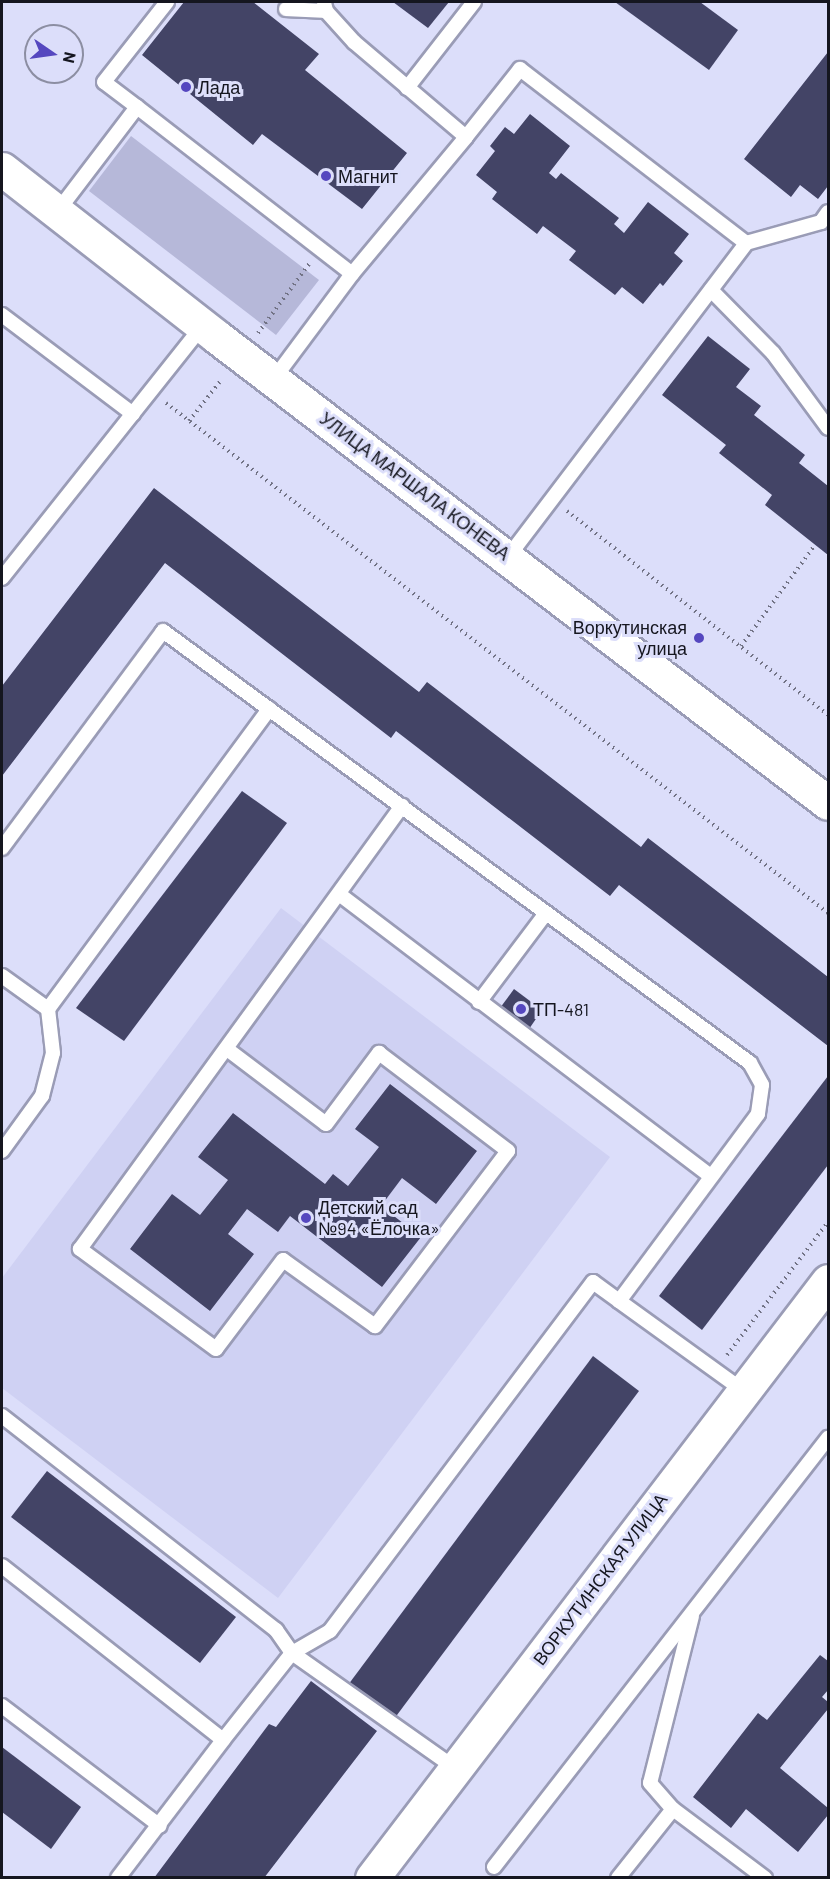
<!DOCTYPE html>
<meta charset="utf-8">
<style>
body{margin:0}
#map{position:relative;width:830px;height:1879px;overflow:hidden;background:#dcdefa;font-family:Barlow,sans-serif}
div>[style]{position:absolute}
.built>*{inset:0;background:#cfd1f3}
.green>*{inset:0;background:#b6b8d9}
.building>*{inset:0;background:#434466}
.path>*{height:4px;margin-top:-2px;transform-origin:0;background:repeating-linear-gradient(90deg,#717284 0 1.5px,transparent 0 6px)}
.roads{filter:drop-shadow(2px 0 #9a9cb6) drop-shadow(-2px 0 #9a9cb6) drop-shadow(0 2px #9a9cb6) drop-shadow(0 -2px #9a9cb6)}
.service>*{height:14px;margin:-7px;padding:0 7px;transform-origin:7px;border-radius:7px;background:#fff}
.tertiary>*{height:33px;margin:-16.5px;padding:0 16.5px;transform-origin:16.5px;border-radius:16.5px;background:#fff}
.secondary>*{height:33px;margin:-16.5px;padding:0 16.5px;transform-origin:16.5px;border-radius:16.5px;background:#fff}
.dots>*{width:16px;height:16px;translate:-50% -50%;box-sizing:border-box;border:3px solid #dcdefa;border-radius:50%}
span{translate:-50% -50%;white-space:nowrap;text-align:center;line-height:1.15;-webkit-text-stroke:6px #dcdefa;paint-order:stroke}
.poi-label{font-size:18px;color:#15161f}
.left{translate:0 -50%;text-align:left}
.right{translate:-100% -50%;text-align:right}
.street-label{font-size:18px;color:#15161f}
.frame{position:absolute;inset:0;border:3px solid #15161f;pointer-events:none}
.north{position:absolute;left:24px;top:24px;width:60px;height:60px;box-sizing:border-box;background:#dcdefa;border:2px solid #8c8ea2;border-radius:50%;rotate:103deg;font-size:16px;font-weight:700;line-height:24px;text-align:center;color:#15161f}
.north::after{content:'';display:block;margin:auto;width:21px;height:27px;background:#5547bf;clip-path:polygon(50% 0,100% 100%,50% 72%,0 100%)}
</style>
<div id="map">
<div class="built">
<i style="clip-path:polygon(281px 908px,610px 1157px,278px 1598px,2px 1388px,2px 1278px)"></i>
</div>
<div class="green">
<i style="clip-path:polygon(131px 136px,319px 280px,276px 335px,89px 191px)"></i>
</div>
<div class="building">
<i style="clip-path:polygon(184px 2px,253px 2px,319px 54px,305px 70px,407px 153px,362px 209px,262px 134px,253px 145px,142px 55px)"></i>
<i style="clip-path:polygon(393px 2px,449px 2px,428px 28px)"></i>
<i style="clip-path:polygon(615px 2px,700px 2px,738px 30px,709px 70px)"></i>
<i style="clip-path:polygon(828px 52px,828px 186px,818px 199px,800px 185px,791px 197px,744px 159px)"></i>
<i style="clip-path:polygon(530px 114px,570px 146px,549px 173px,556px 179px,561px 173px,619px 218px,614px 224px,624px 233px,648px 202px,689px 234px,674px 253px,683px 261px,663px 286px,660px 283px,643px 304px,622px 287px,615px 295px,569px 260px,576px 251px,543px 226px,537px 234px,492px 199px,497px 192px,476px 175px,495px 151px,490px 146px,505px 127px,514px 134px)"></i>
<i style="clip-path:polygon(708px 336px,750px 369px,736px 387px,761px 406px,754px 415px,805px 455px,799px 463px,828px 486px,828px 555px,765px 505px,772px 495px,719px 453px,726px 445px,662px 395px)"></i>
<i style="clip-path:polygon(154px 488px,419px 692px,427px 682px,641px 847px,648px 838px,828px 977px,828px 1046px,619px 885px,610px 896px,396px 731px,391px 738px,165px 563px,2px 776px,2px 686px)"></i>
<i style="clip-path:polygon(242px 791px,287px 823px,124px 1041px,76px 1008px)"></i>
<i style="clip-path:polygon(514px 989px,542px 1010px,529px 1029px,500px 1008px)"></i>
<i style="clip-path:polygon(828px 1076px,828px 1165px,702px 1330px,659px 1296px)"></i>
<i style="clip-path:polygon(390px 1084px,477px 1151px,436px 1204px,402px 1178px,381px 1206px,421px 1237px,382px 1287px,290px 1216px,278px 1232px,247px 1209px,228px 1234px,254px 1254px,210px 1311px,130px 1249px,172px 1194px,200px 1215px,228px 1180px,198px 1157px,233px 1113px,325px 1184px,333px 1174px,348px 1186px,379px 1147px,355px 1129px)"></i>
<i style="clip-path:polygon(593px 1356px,639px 1391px,394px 1719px,348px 1685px)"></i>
<i style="clip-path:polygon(47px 1471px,236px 1617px,200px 1663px,11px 1517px)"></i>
<i style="clip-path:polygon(820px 1655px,828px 1661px,828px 1690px,822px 1697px,828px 1702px,828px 1709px,780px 1768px,828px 1808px,828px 1815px,798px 1852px,746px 1809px,731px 1828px,693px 1797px,758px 1713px,767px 1720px)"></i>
<i style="clip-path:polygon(311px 1681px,377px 1731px,264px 1878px,154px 1878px,269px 1724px,276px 1727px)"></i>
<i style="clip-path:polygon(2px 1747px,81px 1807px,51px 1849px,2px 1812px)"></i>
</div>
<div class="path">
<i style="left:258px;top:333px;width:86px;rotate:-53.5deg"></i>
<i style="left:166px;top:403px;width:836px;rotate:37.61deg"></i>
<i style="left:189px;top:421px;width:53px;rotate:-51.8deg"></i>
<i style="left:567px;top:511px;width:331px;rotate:38deg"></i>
<i style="left:741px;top:646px;width:125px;rotate:-53.8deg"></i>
<i style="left:727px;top:1355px;width:167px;rotate:-52.8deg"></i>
</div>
<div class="roads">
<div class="service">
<i style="left:286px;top:9px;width:40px;rotate:2.9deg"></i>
<i style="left:407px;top:88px;width:109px;rotate:-52.1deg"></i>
<i style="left:137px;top:107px;width:41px;rotate:-142.9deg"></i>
<i style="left:104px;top:82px;width:102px;rotate:-51.8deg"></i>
<i style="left:466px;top:137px;width:87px;rotate:-51.5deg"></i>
<i style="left:520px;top:69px;width:285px;rotate:37.6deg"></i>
<i style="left:57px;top:212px;width:132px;rotate:-52.7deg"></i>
<i style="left:137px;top:107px;width:272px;rotate:37.8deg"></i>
<i style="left:711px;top:290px;width:88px;rotate:45.5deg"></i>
<i style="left:773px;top:353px;width:93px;rotate:53.7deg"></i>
<i style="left:2px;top:315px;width:164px;rotate:37.1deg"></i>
<i style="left:273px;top:380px;width:132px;rotate:-53.3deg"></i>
<i style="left:352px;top:274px;width:178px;rotate:-50.2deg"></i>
<i style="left:466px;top:137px;width:147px;rotate:-139.7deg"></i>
<i style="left:354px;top:42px;width:42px;rotate:-132.1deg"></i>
<i style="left:326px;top:11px;width:9px;rotate:-103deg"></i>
<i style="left:508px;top:557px;width:394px;rotate:-52.8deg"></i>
<i style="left:746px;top:243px;width:78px;rotate:-15.6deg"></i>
<i style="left:821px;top:222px;width:12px;rotate:-55deg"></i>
<i style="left:2px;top:578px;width:323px;rotate:-51.5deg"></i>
<i style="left:2px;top:848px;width:270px;rotate:-53.4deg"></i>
<i style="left:163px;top:631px;width:729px;rotate:36.35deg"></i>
<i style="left:750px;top:1063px;width:25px;rotate:61deg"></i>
<i style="left:762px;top:1085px;width:29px;rotate:98deg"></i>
<i style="left:758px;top:1114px;width:233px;rotate:126.6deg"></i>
<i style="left:619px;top:1301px;width:154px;rotate:35.8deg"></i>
<i style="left:339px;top:894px;width:467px;rotate:37.2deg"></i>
<i style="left:2px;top:976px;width:57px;rotate:35.7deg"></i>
<i style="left:48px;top:1009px;width:373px;rotate:-53.6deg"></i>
<i style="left:479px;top:1002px;width:111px;rotate:-53deg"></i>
<i style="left:227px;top:1049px;width:124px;rotate:37.1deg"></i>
<i style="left:326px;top:1124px;width:89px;rotate:-53.3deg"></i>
<i style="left:379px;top:1053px;width:162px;rotate:37.2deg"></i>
<i style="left:508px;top:1151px;width:220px;rotate:127.2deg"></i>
<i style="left:375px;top:1326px;width:113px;rotate:-144.3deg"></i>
<i style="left:283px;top:1260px;width:111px;rotate:127deg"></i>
<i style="left:216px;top:1349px;width:169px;rotate:-143.7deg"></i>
<i style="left:80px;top:1249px;width:548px;rotate:-53.99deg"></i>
<i style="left:2px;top:1151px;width:68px;rotate:-54deg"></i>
<i style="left:42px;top:1096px;width:44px;rotate:-75.7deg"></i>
<i style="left:53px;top:1053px;width:44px;rotate:-96.5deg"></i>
<i style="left:2px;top:1416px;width:348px;rotate:38deg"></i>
<i style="left:276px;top:1630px;width:28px;rotate:55deg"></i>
<i style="left:292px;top:1653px;width:199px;rotate:35.2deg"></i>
<i style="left:2px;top:1566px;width:281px;rotate:38.2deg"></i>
<i style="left:223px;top:1740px;width:111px;rotate:-51.6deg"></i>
<i style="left:292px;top:1653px;width:44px;rotate:-30.1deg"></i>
<i style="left:330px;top:1631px;width:437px;rotate:-53deg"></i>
<i style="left:593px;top:1282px;width:32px;rotate:36deg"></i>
<i style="left:692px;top:1616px;width:172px;rotate:104.1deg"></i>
<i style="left:650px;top:1783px;width:35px;rotate:49deg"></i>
<i style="left:673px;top:1809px;width:115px;rotate:36.9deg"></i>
<i style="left:2px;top:1706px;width:198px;rotate:37.2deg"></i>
<i style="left:494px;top:1867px;width:544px;rotate:-52.1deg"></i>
<i style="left:118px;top:1878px;width:173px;rotate:-52.7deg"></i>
<i style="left:618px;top:1878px;width:88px;rotate:-51.4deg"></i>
</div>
<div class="tertiary">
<i style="left:372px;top:1878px;width:751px;rotate:-52.63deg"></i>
</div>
<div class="secondary">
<i style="left:2px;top:169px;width:273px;rotate:38deg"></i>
<i style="left:217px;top:337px;width:768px;rotate:37.33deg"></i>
</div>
</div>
<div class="dots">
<i style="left:186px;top:87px;background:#5547bf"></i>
<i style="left:326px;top:176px;background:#5547bf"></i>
<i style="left:699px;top:638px;background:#5547bf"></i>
<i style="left:521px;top:1009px;background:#5547bf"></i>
<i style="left:306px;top:1218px;background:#5547bf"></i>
</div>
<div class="poi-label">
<span class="left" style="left:198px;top:87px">Лада</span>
<span class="left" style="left:338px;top:176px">Магнит</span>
<span class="right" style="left:687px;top:638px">Воркутинская<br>улица</span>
<span class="left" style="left:533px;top:1009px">ТП-481</span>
<span class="left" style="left:318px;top:1218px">Детский сад<br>№94 «Ёлочка»</span>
</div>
<div class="street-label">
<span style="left:415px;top:486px;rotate:37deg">УЛИЦА МАРШАЛА КОНЕВА</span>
<span style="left:600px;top:1579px;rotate:-53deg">ВОРКУТИНСКАЯ УЛИЦА</span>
</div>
<div class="frame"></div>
<div class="north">N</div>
</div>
